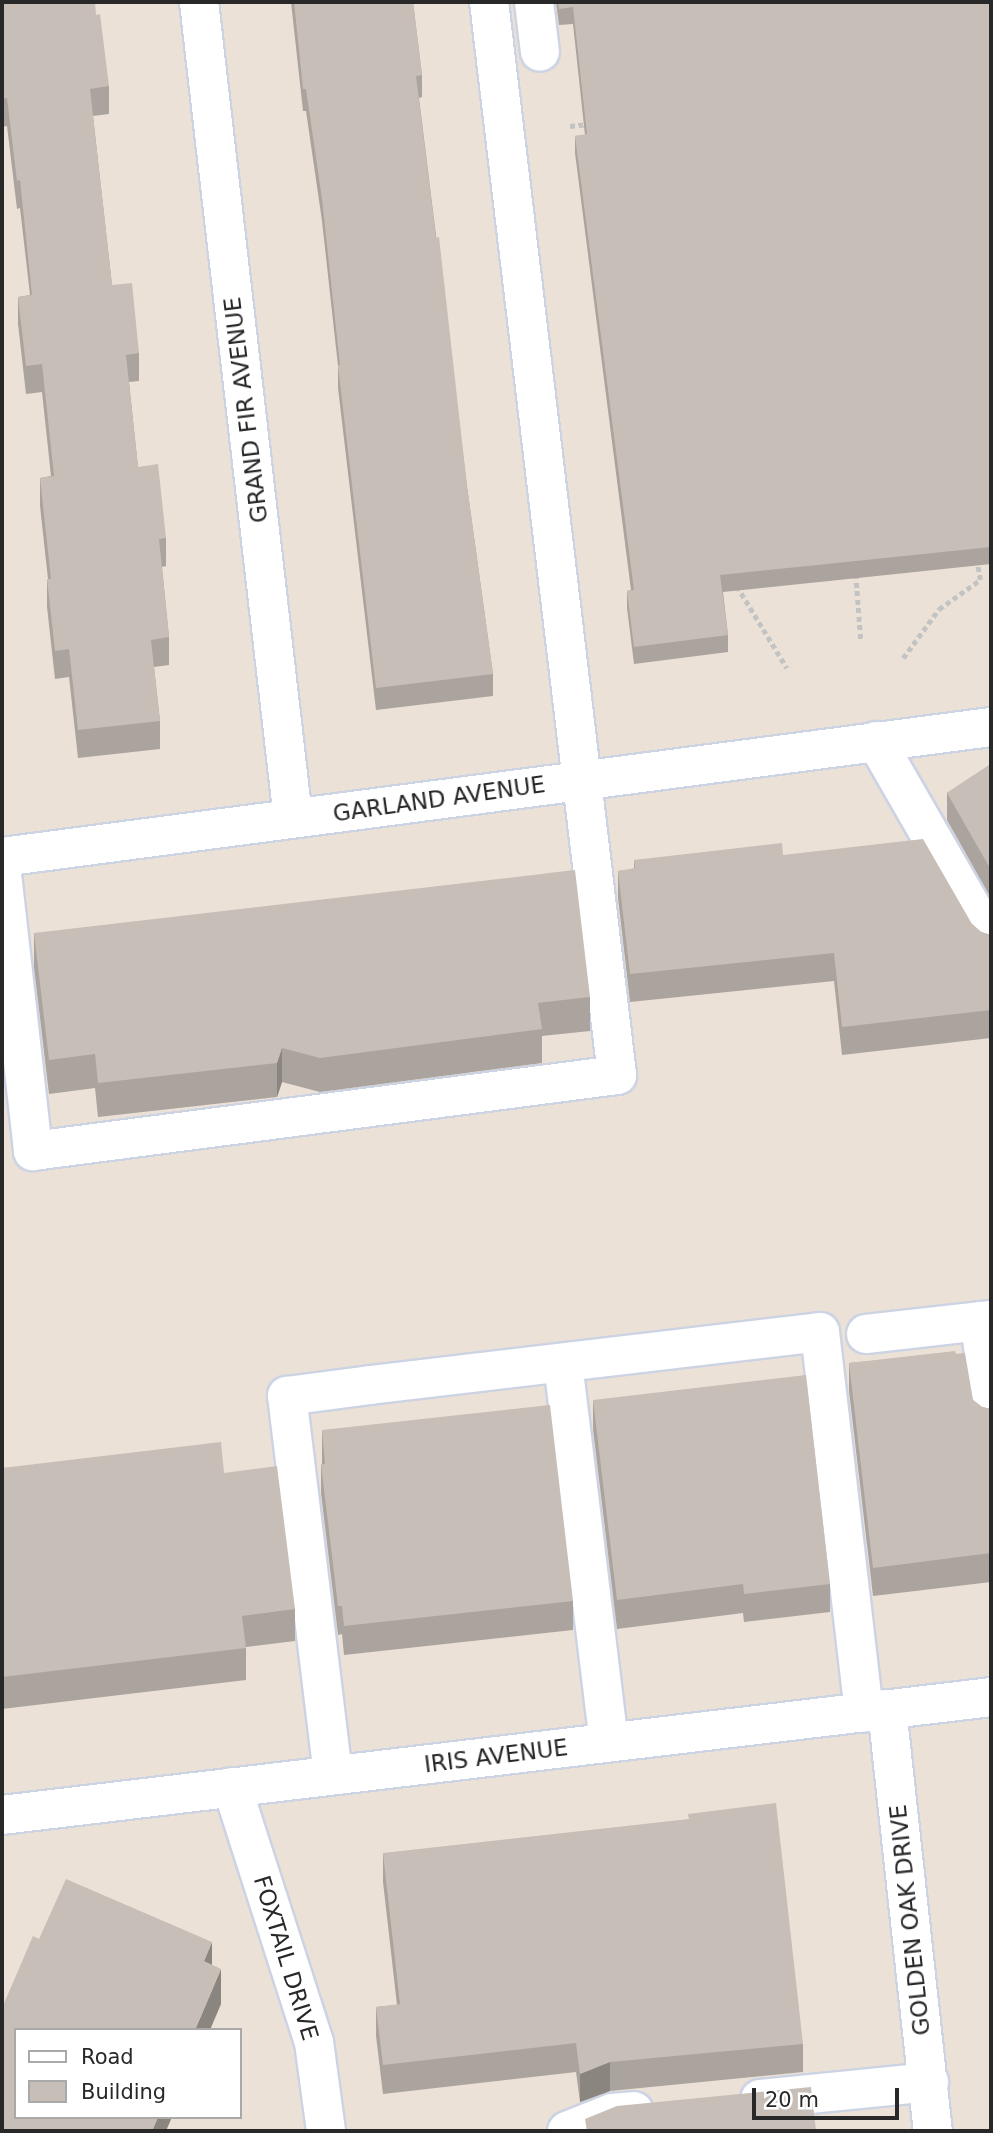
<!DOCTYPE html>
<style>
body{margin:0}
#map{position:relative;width:993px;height:2133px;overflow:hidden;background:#ece1d7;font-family:"DejaVu Sans",sans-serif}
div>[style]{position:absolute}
.path>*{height:4.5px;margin-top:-2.25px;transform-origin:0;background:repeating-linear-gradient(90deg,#c3c3c3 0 5px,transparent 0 8.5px)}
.roads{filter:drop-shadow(2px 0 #ccd3e3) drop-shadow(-2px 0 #ccd3e3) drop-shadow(0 2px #ccd3e3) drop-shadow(0 -2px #ccd3e3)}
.minor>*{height:38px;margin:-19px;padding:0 19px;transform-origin:19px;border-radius:19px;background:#fff}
.wall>*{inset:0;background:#aba39d}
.shaded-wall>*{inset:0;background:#8b8580}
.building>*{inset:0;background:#c7beb7}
span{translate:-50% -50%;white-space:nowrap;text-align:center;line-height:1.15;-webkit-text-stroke:7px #fff;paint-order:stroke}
.street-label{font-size:23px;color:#282828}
.frame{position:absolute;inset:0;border:4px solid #282828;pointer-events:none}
.legend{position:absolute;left:14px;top:2028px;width:228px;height:91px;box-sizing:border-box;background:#fff;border:2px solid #a9a9a9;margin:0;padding:9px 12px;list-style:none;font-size:21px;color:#282828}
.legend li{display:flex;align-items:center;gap:14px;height:35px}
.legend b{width:35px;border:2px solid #a9a9a9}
.scale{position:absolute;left:752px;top:2088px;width:147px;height:32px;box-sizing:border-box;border:4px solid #282828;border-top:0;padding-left:9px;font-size:21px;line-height:24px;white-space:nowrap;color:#282828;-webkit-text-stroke:5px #fff;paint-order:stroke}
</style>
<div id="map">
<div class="path">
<i style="left:570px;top:126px;width:19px;rotate:-6deg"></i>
<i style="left:856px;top:574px;width:66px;rotate:85.7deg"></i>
<i style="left:737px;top:586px;width:96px;rotate:58.6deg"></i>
<i style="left:903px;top:658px;width:61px;rotate:-53.7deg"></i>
<i style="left:939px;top:609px;width:50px;rotate:-35.3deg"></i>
<i style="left:980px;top:580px;width:20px;rotate:-99deg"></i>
</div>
<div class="roads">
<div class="minor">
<i style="left:199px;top:2px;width:821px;rotate:83.43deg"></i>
<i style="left:534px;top:2px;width:50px;rotate:83.2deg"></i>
<i style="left:876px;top:741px;width:231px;rotate:60.1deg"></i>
<i style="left:2px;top:857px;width:998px;rotate:-7.49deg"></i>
<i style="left:2px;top:874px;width:279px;rotate:83.6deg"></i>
<i style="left:33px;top:1151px;width:589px;rotate:-7.41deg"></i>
<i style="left:617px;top:1075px;width:1081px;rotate:-96.8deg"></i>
<i style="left:980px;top:1321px;width:96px;rotate:83.4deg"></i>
<i style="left:866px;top:1334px;width:126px;rotate:-6.4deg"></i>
<i style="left:563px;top:1363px;width:382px;rotate:83.1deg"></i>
<i style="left:887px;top:1709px;width:424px;rotate:83.8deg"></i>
<i style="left:333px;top:1775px;width:382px;rotate:-96.9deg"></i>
<i style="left:287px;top:1396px;width:84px;rotate:-7.5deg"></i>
<i style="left:370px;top:1385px;width:453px;rotate:-6.7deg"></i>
<i style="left:820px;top:1332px;width:383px;rotate:83.4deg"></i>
<i style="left:232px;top:1787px;width:268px;rotate:72.2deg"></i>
<i style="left:314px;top:2042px;width:90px;rotate:82.3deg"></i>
<i style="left:2px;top:1815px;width:996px;rotate:-6.8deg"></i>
<i style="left:760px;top:2099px;width:170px;rotate:-5.7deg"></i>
<i style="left:567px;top:2131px;width:48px;rotate:-21.8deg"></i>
<i style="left:612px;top:2113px;width:22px;rotate:-5deg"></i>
</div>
</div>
<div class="wall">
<i style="clip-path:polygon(2px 2px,109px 86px,109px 114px,93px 116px,112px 285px,139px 353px,139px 381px,129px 382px,138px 467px,166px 538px,166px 566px,162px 567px,169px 637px,169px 665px,154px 667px,160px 721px,160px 749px,78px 758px,69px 677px,55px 679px,47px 607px,47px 579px,48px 579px,40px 506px,40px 478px,51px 476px,42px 392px,26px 394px,18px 324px,18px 297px,30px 295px,20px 208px,17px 209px,7px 126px,2px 127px)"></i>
<i style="clip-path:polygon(291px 2px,413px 2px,422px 75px,422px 97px,419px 98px,467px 486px,493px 674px,493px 696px,376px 710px,338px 388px,338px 366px,322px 221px,306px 111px,303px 111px)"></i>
<i style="clip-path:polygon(556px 2px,991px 2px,991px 564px,723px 592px,728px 635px,728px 652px,634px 664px,627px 608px,627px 591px,631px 590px,575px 153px,575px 136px,585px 135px,573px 24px,559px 25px)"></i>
<i style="clip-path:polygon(991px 764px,991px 898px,947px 820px,947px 793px)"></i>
<i style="clip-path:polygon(783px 855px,972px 924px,981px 932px,991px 935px,991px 1038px,842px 1055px,834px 981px,630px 1002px,618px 898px,618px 871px,634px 869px,634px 860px)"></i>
<i style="clip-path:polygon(34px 933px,590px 997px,590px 1031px,542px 1036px,542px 1063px,320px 1092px,282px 1082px,277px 1097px,98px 1117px,95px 1088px,49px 1094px,34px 967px)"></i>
<i style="clip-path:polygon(956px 1354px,973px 1400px,982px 1407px,991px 1409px,991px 1582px,873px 1596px,849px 1391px,849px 1363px)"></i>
<i style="clip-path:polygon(593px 1400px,830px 1584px,830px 1612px,744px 1622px,743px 1613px,617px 1629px,593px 1429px)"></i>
<i style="clip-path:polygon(322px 1430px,573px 1601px,573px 1630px,344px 1655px,342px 1634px,338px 1635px,321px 1493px,321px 1464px,322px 1464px)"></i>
<i style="clip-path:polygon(2px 1468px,224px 1473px,295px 1609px,295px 1641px,246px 1647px,246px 1680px,2px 1709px)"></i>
<i style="clip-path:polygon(383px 1853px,803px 2044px,803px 2072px,610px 2091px,580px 2102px,576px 2072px,383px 2094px,376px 2036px,376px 2007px,397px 2005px,383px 1882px)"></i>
</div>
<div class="shaded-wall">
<i style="clip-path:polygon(282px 1048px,282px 1082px,277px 1097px,277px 1063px)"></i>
<i style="clip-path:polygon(212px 1942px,212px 1977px,204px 1961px)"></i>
<i style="clip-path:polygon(221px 1969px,221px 2004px,210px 2030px,195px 2030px)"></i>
<i style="clip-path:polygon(610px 2062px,610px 2091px,580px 2102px,580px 2074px)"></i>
<i style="clip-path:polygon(158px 2117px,172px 2117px,166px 2131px,152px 2131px)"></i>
</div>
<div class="building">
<i style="clip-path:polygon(2px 2px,95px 2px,96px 15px,100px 14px,109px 86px,90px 89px,112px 285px,132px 283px,139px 353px,126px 355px,138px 467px,158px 464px,166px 538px,159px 539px,169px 637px,151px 640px,160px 721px,78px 730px,69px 649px,55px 651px,47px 579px,51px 579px,40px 478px,54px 476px,42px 364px,26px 366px,18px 297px,32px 295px,20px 180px,17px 181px,7px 98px,2px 99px)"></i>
<i style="clip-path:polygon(294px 2px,413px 2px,422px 75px,416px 76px,436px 238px,439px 237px,467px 486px,493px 674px,376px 688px,338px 366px,340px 365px,322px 199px,306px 89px,303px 89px)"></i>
<i style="clip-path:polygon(558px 2px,991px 2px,991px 547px,720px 575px,728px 635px,634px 647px,627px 591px,634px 590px,575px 136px,587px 134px,573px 7px,559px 9px)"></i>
<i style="clip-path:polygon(991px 764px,991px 870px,947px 793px)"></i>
<i style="clip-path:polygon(923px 839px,972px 924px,981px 932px,991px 935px,991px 1010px,842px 1027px,834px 953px,630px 974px,618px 871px,635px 868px,634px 860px,782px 843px,783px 855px)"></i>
<i style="clip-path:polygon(575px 870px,590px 997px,538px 1003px,542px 1029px,320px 1058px,282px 1048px,277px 1063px,98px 1083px,95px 1054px,49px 1060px,34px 933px)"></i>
<i style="clip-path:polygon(955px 1351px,956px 1354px,965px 1353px,973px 1400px,982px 1407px,991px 1409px,991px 1553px,873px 1568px,849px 1363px)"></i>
<i style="clip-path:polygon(806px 1375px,830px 1584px,744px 1594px,743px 1584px,617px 1600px,593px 1400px)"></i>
<i style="clip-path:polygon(550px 1405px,573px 1601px,344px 1626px,342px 1606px,338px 1606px,321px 1464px,325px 1464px,322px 1430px)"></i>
<i style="clip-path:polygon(221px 1442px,224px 1473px,277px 1466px,295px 1609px,242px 1616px,246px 1648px,2px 1677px,2px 1468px)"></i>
<i style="clip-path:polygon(776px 1803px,803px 2044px,610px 2062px,580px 2074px,576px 2043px,383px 2065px,376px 2007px,400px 2004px,383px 1853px,689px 1819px,688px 1814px)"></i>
<i style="clip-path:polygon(66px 1879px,212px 1942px,204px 1961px,221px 1969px,195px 2030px,16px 2030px,16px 2117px,158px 2117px,152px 2131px,2px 2131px,2px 2008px,33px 1936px,39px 1939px)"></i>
<i style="clip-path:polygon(811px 2087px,816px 2131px,587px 2131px,585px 2119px,617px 2106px)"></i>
</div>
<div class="street-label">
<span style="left:246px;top:410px;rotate:-97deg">GRAND FIR AVENUE</span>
<span style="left:439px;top:799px;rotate:-8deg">GARLAND AVENUE</span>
<span style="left:496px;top:1756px;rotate:-7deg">IRIS AVENUE</span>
<span style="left:910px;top:1920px;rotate:-96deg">GOLDEN OAK DRIVE</span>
<span style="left:286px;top:1958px;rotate:73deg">FOXTAIL DRIVE</span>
</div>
<div class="frame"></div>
<ul class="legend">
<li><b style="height:9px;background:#fff"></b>Road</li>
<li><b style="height:19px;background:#c7beb7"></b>Building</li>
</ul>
<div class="scale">20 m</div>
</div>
